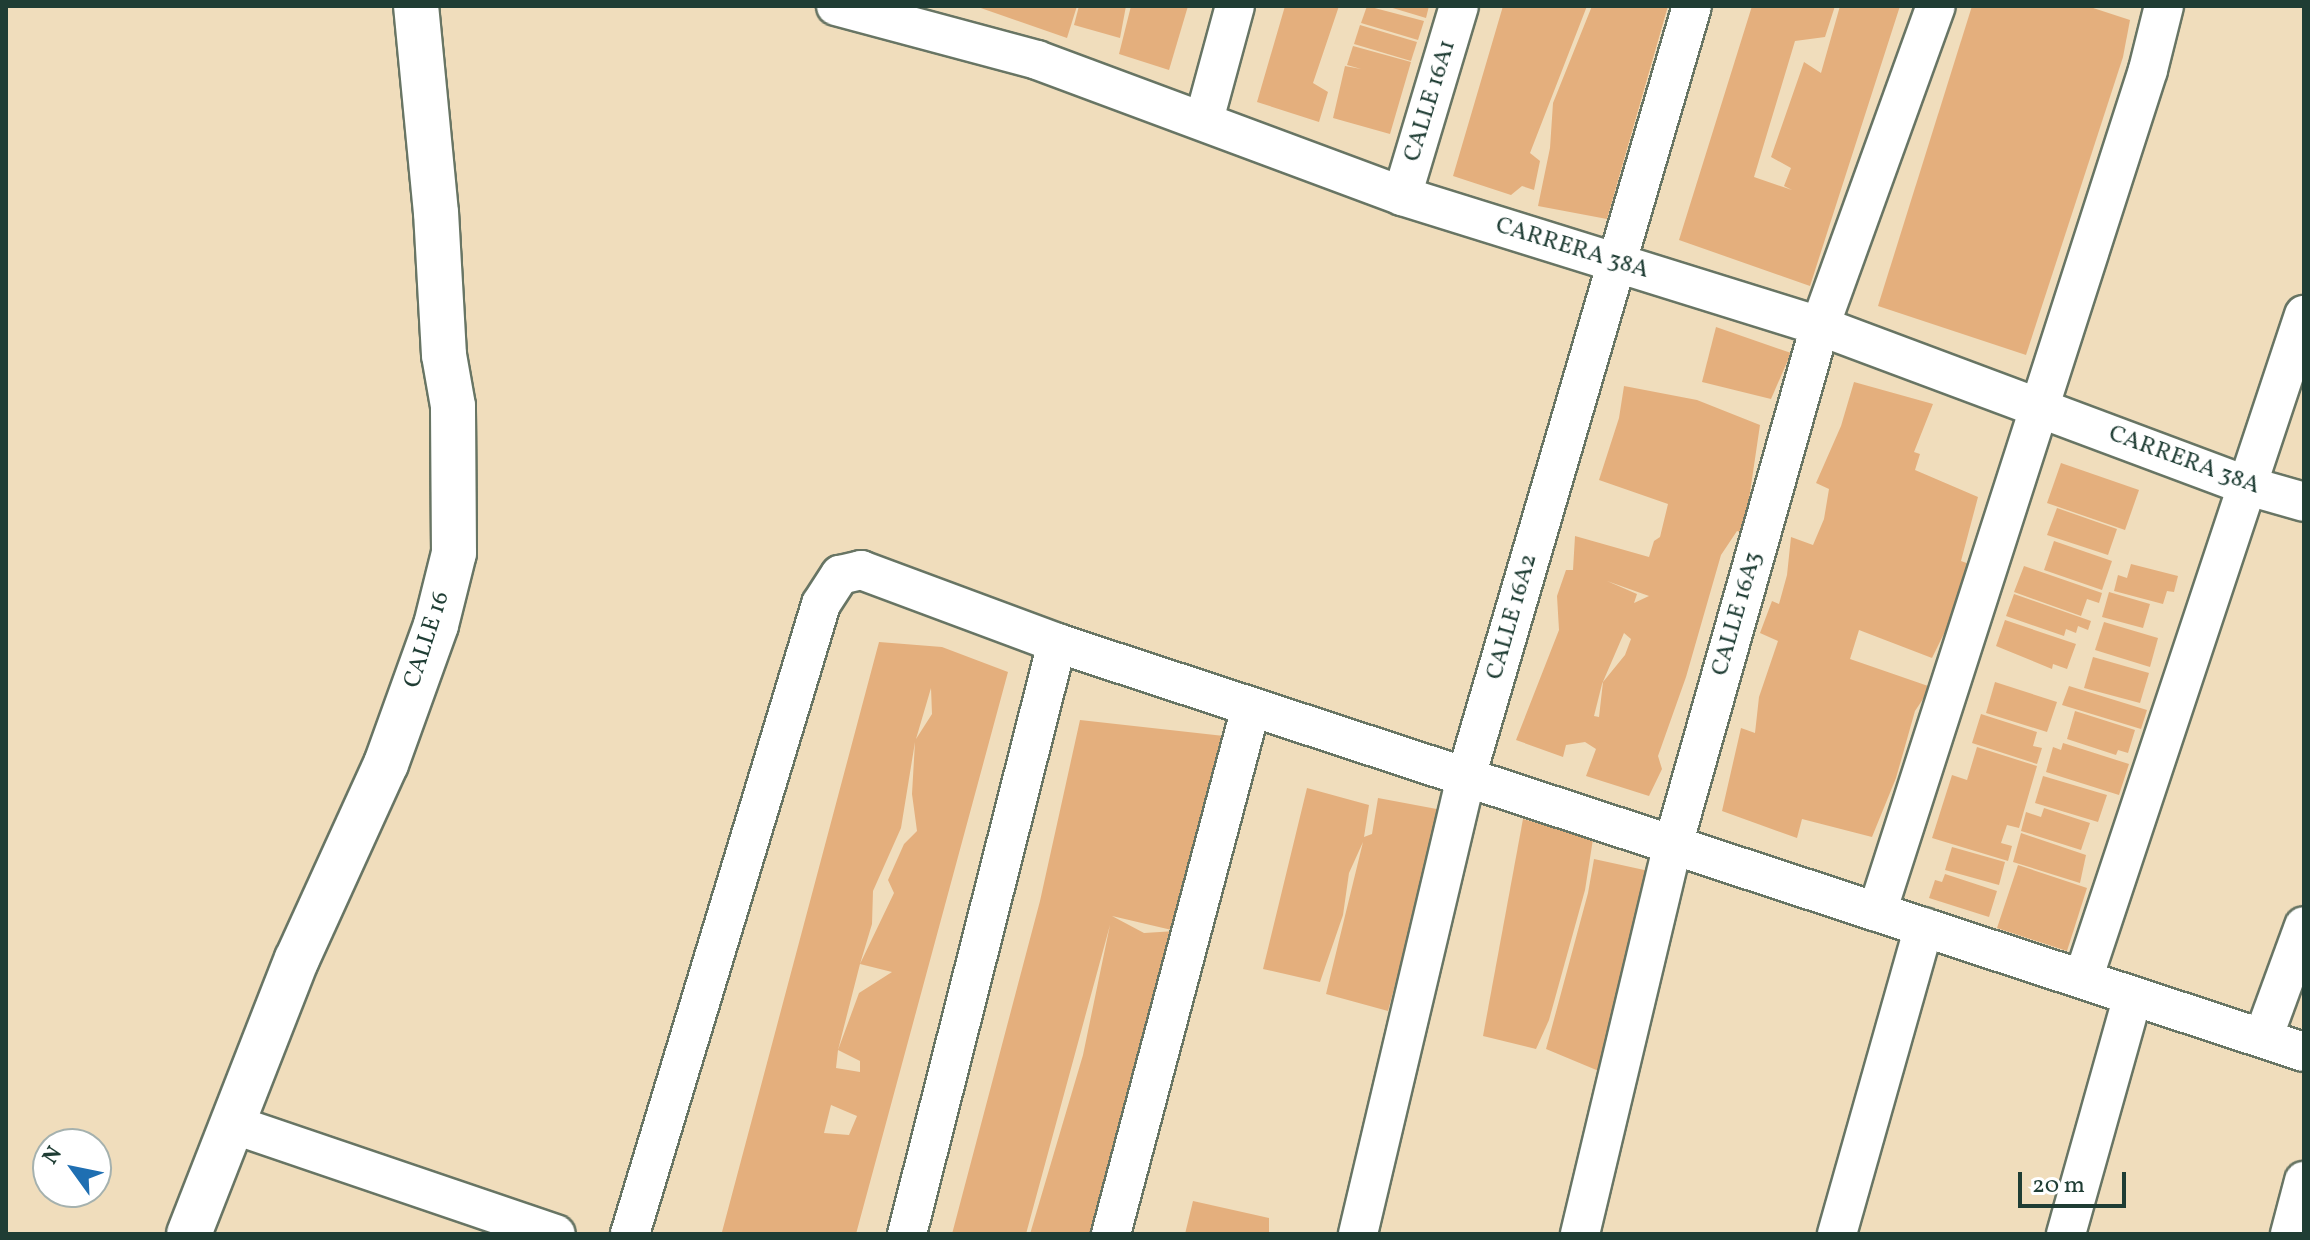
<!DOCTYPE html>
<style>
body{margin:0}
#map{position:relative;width:2310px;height:1240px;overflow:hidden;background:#f0ddbc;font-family:Vollkorn,serif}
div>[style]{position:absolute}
.building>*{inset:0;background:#e4af7d}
.roads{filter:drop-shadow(2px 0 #687564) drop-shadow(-2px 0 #687564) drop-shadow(0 2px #687564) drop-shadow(0 -2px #687564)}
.street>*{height:38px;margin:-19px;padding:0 19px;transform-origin:19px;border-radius:19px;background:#fff}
.secondary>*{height:44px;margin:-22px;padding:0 22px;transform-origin:22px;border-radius:22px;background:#fff}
span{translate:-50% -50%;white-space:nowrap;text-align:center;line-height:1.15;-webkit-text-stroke:6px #fff;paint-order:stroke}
.street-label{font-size:24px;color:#1f3d34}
.frame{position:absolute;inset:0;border:8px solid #1f3d34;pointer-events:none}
.north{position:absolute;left:32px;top:1128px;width:80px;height:80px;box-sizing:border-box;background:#fff;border:2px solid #a5b1ae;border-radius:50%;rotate:303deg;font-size:22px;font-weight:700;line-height:32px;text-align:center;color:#1f3d34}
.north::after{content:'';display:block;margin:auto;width:28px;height:36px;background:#1f6fb2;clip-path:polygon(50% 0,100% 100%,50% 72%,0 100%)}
.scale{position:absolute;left:2018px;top:1172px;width:108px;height:36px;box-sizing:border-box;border:4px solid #1f3d34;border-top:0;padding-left:10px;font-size:24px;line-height:28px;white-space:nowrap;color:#1f3d34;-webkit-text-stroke:6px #fff;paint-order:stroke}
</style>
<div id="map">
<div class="building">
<i style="clip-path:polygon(975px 6px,1077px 6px,1067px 38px)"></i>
<i style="clip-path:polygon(1079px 6px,1126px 6px,1120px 38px,1074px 25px)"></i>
<i style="clip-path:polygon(1131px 6px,1188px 6px,1169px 70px,1119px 54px)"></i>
<i style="clip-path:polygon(1285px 6px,1339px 6px,1313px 83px,1328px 92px,1319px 122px,1257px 102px)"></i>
<i style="clip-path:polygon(1367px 6px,1424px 21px,1418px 40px,1361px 23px)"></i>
<i style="clip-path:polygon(1386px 6px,1429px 6px,1426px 18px)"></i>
<i style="clip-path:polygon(1503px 6px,1587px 6px,1530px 153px,1540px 161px,1534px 190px,1522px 186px,1511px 195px,1453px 176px)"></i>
<i style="clip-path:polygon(1592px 6px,1668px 6px,1607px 219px,1538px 206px,1550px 148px,1553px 103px)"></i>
<i style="clip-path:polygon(1752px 6px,1835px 6px,1825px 37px,1795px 41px,1754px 177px,1792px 190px,1784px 186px,1791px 168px,1771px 157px,1804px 62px,1821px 73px,1840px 6px,1900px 6px,1810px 286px,1679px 240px)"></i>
<i style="clip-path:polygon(1972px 6px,2087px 6px,2130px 20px,2123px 57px,2026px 355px,1878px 306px)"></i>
<i style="clip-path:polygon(1360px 25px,1417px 42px,1411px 61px,1354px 44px)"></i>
<i style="clip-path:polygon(1353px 46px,1411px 62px,1390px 134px,1333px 118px,1345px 66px,1361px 69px,1347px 65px)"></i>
<i style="clip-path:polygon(1716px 327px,1791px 353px,1771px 399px,1702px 382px)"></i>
<i style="clip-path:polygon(1854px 382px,1933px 404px,1914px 452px,1920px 454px,1915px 470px,1978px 497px,1961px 561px,1972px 565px,1961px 599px,1932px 658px,1859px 630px,1850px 659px,1931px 687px,1915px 711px,1896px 778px,1872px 837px,1802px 819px,1797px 838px,1722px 811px,1741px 728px,1755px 733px,1759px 697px,1778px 641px,1760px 633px,1772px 601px,1779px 604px,1787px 575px,1791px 537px,1813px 545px,1824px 519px,1829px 489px,1816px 483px,1841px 426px)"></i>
<i style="clip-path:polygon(evenodd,1624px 386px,1697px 400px,1760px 425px,1744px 533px,1737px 531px,1721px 555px,1686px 677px,1658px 756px,1662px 769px,1649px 796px,1586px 776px,1596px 749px,1585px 742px,1566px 745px,1563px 757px,1516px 740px,1559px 630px,1557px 596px,1566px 570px,1573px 570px,1575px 536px,1649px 557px,1654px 541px,1660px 537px,1668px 504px,1599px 480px,1619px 418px,1624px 386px,1607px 581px,1649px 596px,1634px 603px,1637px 594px,1607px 581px,1624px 386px,1624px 633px,1631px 639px,1625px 655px,1603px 682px,1599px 717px,1594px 716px,1602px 684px,1624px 633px)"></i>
<i style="clip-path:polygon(2061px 463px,2139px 490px,2125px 530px,2047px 503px)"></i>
<i style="clip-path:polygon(2057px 508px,2117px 529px,2108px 555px,2047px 535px)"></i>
<i style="clip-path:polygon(2054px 541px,2112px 561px,2102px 590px,2044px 570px)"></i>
<i style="clip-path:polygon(2131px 564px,2178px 576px,2174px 592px,2167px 591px,2163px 604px,2114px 591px,2118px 575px,2127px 578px)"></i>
<i style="clip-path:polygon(2024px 566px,2102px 593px,2099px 603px,2087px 599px,2081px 616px,2014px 592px)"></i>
<i style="clip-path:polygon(2109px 592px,2150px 604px,2143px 628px,2102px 617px)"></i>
<i style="clip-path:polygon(2014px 594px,2091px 621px,2088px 630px,2078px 626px,2076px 633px,2066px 629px,2064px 636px,2006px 616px)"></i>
<i style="clip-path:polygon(2005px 620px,2076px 644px,2067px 669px,2053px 664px,2052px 669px,1996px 646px)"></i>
<i style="clip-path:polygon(2104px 622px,2158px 638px,2150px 667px,2095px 650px)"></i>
<i style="clip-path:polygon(evenodd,879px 642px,942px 647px,1008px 672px,856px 1234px,730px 1234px,722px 1232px,879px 642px,931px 688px,932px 714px,916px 739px,931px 688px,879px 642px,915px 742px,912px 794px,917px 831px,904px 844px,888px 880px,894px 893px,860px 964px,872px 924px,873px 891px,901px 828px,915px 742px,879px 642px,860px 964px,892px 972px,859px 993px,838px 1050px,860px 964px,879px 642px,838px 1050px,860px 1061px,860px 1072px,836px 1068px,838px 1050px,879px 642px,831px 1105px,857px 1116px,849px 1135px,824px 1133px,831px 1105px)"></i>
<i style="clip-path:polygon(2093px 657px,2149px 673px,2140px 703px,2084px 688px)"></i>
<i style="clip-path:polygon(1995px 682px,2057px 702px,2047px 732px,1986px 713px)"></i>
<i style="clip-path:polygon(2069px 686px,2147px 710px,2141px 729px,2062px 705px)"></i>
<i style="clip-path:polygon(2075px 711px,2135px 730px,2128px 753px,2118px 750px,2116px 755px,2067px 739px)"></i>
<i style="clip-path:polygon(1981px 714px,2037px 732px,2033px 746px,2042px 748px,2037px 764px,1972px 743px)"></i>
<i style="clip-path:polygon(1080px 720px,1233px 737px,1176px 931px,1112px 916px,1144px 933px,1176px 931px,1099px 1234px,1030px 1234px,1083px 1055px,1110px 925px,1026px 1234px,952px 1234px,1040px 901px)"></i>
<i style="clip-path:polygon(2063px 743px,2129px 764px,2119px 795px,2046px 772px,2053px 747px,2061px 750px)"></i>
<i style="clip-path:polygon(1977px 747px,2037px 766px,2019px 828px,2007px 825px,2001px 843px,2012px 846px,2008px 861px,1932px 838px,1952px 775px,1967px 780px)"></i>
<i style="clip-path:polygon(2043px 776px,2107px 795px,2098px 822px,2035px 803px)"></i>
<i style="clip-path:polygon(1307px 788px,1369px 805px,1364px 837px,1372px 834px,1378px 798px,1442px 810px,1388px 1011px,1326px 994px,1363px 842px,1349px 873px,1343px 915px,1320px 982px,1263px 969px)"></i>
<i style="clip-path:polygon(2044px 808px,2090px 823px,2081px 850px,2021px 831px,2026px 812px,2041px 817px)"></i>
<i style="clip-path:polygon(1523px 819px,1593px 839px,1585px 890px,1549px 1020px,1536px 1049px,1483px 1036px)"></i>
<i style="clip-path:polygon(2021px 833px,2086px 855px,2080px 883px,2013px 862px)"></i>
<i style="clip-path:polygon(1952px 847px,2005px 862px,1999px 885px,1945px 870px)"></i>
<i style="clip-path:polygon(1594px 859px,1658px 873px,1606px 1074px,1546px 1049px,1588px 893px)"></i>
<i style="clip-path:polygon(2018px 865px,2087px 888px,2067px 951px,1997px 928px)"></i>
<i style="clip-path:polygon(1945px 874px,1997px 891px,1989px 917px,1929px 898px,1935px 880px,1942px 882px)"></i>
<i style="clip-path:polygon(1193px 1201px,1269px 1218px,1269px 1234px,1185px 1234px)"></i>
</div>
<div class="roads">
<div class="street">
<i style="left:836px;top:6px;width:208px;rotate:15deg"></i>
<i style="left:1037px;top:60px;width:390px;rotate:20.4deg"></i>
<i style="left:1402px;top:196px;width:438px;rotate:17.3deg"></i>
<i style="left:1820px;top:326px;width:457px;rotate:20.5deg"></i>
<i style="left:2248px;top:486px;width:58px;rotate:15.9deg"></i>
<i style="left:1204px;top:120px;width:118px;rotate:-74.8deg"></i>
<i style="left:1402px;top:196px;width:198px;rotate:-73.3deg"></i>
<i style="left:1877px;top:912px;width:885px;rotate:-72.16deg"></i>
<i style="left:2148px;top:70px;width:66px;rotate:-76deg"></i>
<i style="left:2083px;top:979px;width:700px;rotate:-71.59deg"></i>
<i style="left:2263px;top:1038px;width:119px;rotate:-69.9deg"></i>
<i style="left:232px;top:1124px;width:342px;rotate:18.8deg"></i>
<i style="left:630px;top:1234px;width:658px;rotate:-73.13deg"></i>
<i style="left:821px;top:604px;width:35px;rotate:-57deg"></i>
<i style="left:840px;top:575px;width:22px;rotate:-13deg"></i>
<i style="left:861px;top:570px;width:209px;rotate:20.4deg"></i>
<i style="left:1057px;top:643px;width:1312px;rotate:18.16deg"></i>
<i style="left:907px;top:1234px;width:610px;rotate:-75.76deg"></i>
<i style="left:1111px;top:1234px;width:545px;rotate:-75.12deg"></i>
<i style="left:1358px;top:1234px;width:470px;rotate:-76.7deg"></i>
<i style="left:1466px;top:777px;width:803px;rotate:-73.66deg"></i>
<i style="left:1580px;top:1234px;width:400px;rotate:-76.6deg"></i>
<i style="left:1673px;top:845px;width:539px;rotate:-74.19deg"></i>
<i style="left:1820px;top:326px;width:340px;rotate:-70.1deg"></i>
<i style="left:1837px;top:1234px;width:319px;rotate:-74.2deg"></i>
<i style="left:2066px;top:1234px;width:247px;rotate:-74.3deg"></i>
<i style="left:2290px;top:1234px;width:55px;rotate:-75.2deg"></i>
</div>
<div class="secondary">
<i style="left:189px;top:1234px;width:295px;rotate:-68.6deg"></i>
<i style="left:297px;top:959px;width:214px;rotate:-65.5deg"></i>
<i style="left:386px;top:764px;width:148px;rotate:-70.2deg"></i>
<i style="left:436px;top:625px;width:74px;rotate:-76deg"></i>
<i style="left:454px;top:553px;width:147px;rotate:-90.4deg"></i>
<i style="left:453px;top:406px;width:52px;rotate:-100deg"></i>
<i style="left:444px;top:355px;width:142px;rotate:-93.2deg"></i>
<i style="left:436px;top:213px;width:208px;rotate:-95.5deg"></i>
</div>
</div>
<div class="street-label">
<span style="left:1431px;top:101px;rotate:-73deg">CALLE 16A1</span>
<span style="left:1572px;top:249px;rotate:17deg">CARRERA 38A</span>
<span style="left:2184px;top:461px;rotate:20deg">CARRERA 38A</span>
<span style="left:1738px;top:614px;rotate:-74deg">CALLE 16A3</span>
<span style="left:1513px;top:617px;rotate:-74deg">CALLE 16A2</span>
<span style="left:428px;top:640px;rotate:-72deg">CALLE 16</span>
</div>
<div class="frame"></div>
<div class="north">N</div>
<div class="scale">20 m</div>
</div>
